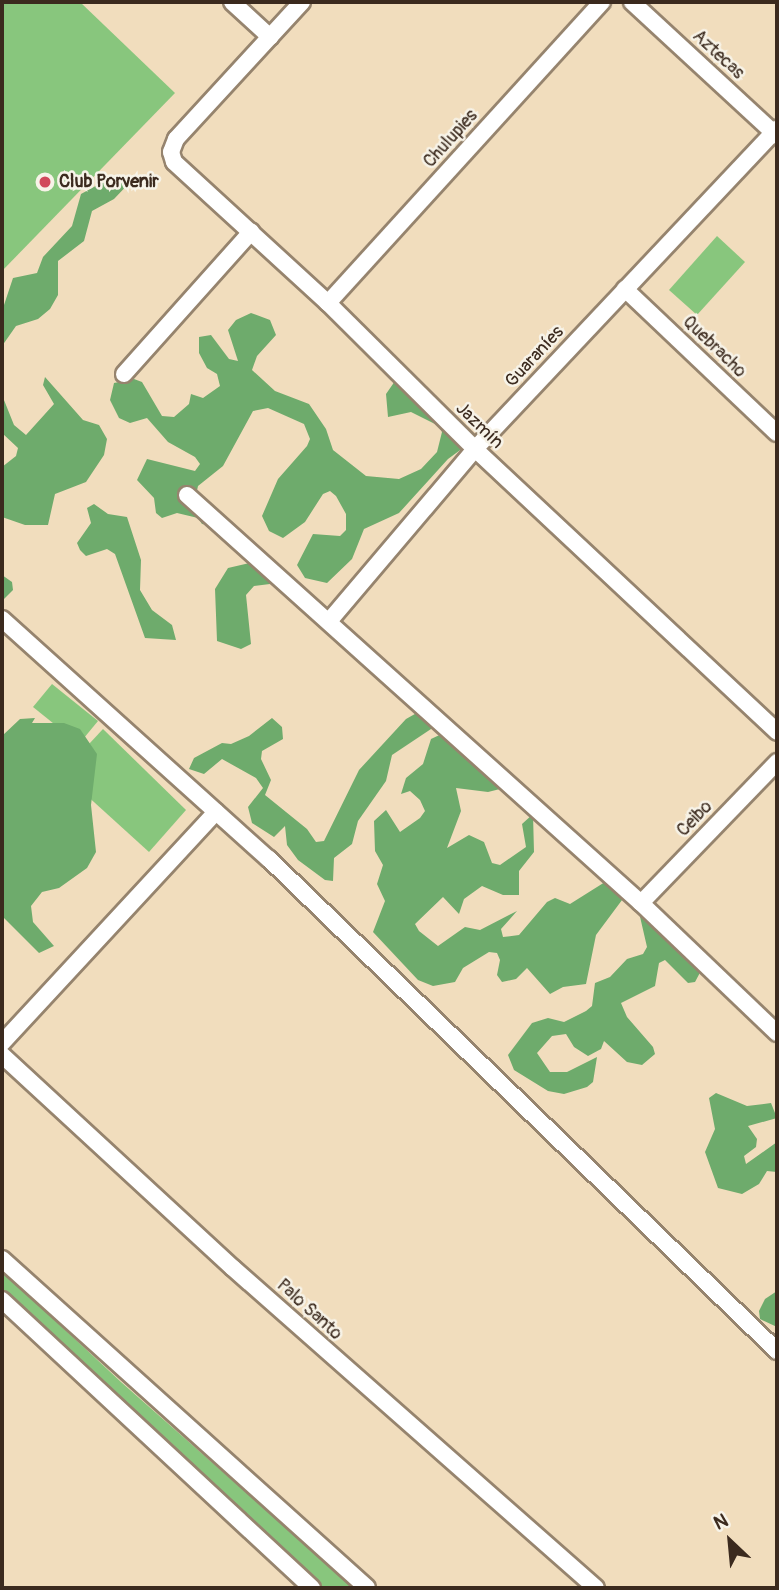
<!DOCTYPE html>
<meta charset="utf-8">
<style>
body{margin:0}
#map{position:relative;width:779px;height:1590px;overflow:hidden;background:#f1ddbd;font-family:Pangolin,sans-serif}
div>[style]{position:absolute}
.green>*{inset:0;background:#88c67d}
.forest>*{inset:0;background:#6eab6c}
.roads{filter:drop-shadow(2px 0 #96846e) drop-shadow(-2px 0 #96846e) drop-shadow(0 2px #96846e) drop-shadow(0 -2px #96846e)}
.street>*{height:16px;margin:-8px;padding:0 8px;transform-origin:8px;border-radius:8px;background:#fff}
.dots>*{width:19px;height:19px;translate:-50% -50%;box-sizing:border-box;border:4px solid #f7f3e8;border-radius:50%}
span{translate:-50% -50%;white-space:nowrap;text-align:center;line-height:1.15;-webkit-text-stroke:5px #f7f3e8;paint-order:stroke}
.street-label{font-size:18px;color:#3b2a1e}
.poi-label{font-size:18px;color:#3b2a1e;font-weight:700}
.left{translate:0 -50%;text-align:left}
.frame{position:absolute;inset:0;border:4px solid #3b2a1e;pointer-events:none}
.north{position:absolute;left:695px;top:1506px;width:70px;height:70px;-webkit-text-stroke:5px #f7f3e8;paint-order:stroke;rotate:334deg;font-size:19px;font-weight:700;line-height:28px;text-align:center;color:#3b2a1e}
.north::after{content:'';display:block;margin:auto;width:24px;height:32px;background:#3b2a1e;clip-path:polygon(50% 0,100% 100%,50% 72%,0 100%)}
</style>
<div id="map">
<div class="green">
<i style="clip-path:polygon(2px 2px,80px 2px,175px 93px,2px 271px)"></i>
<i style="clip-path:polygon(717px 236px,745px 262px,697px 315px,669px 290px)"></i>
<i style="clip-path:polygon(52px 684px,98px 721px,79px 744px,33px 707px)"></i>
<i style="clip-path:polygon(103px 729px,186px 810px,149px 852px,62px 773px)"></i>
<i style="clip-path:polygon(2px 1271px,121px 1382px,354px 1588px,321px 1588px,2px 1296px)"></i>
</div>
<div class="forest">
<i style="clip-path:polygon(135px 177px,114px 199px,92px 211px,84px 241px,58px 261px,58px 295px,50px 309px,38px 319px,16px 326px,2px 346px,2px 311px,13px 278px,37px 273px,43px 257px,72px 226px,81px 194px,103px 182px)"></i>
<i style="clip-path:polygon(251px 313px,270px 320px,276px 335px,257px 356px,252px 370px,275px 391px,309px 404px,326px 429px,333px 450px,366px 476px,399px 479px,421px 469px,437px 452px,442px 432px,439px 426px,411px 412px,388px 417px,386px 394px,395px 381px,410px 389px,446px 433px,467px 445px,448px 459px,399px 513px,364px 529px,352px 559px,327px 583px,305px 578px,297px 565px,313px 534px,340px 536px,346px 530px,346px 514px,336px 496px,330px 491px,323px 494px,305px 522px,283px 538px,269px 531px,262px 516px,278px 479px,307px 446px,310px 439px,304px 424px,268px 408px,253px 411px,223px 466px,198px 486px,196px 495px,210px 525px,202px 524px,198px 518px,177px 513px,162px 518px,156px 513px,154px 498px,137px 480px,147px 459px,195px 471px,200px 464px,195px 457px,168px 442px,147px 418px,130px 423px,119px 418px,110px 400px,114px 383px,134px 379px,142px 382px,162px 416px,174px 417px,189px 404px,191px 394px,203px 398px,220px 386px,217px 374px,207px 368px,199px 353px,199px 337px,211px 335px,229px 359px,238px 361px,228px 330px,236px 320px)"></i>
<i style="clip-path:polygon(45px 377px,83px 420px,99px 425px,107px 439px,104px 455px,86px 482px,55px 494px,48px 525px,25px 525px,2px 517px,2px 467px,16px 456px,18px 448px,2px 433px,2px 395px,14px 425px,26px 435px,54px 404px,43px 385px)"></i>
<i style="clip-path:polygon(94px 504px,108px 514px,127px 517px,141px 560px,140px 590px,152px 610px,172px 625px,176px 640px,145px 638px,115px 554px,107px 549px,86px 556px,80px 550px,77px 543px,91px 523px,87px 508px)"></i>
<i style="clip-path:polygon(258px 561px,272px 576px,270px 584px,254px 586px,246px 595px,251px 644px,241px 649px,217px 641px,215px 589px,228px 568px)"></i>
<i style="clip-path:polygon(2px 575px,12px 582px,13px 590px,2px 601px)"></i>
<i style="clip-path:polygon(422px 710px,437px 725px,392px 755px,386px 781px,358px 821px,352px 844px,334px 858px,333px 881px,325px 880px,298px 860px,287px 845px,285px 826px,274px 837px,252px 823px,248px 807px,263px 788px,256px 778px,222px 759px,204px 774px,189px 769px,194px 758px,222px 743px,231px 744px,249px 736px,272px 718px,282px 727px,283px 739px,262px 751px,261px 759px,271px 780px,265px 795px,307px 829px,316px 842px,324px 841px,359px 770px,406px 719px)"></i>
<i style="clip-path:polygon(35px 718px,32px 723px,64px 723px,80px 729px,97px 754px,91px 805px,96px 852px,87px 868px,59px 888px,42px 892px,31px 906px,33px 922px,54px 946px,39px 953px,2px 916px,2px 736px,20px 719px)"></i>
<i style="clip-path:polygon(448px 731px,504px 788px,488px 792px,456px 788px,461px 811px,447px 848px,469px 835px,484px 842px,492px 863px,500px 865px,526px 847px,522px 824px,533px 814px,534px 852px,519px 871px,519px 895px,503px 895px,482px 886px,464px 899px,459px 914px,443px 897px,415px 924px,419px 931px,438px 946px,465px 927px,480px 930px,517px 911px,501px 929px,503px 937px,519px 935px,547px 902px,555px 898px,570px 904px,605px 882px,622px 889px,625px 896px,596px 935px,586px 984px,563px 987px,550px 994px,527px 968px,516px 979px,502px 982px,497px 975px,500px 960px,497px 953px,489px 952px,463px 968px,455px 982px,433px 986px,418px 980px,373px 932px,385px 901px,377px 884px,383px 865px,375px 851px,374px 821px,386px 810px,400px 832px,420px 818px,425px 811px,420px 800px,410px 791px,401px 794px,406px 778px,423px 764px,431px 739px)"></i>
<i style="clip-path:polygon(638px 908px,703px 967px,695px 982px,688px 983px,665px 960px,659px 963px,655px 986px,621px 1003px,627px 1017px,653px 1047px,655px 1054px,642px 1065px,627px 1062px,604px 1041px,601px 1049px,588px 1056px,574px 1047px,566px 1034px,552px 1036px,537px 1053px,550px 1072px,567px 1072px,597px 1057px,593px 1082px,587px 1087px,564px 1094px,548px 1091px,514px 1070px,508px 1055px,532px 1023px,548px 1018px,564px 1022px,586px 1011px,592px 1006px,595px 983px,610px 977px,627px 959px,643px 954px,647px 947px)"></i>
<i style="clip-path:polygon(716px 1093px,747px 1106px,771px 1103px,777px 1118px,748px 1126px,757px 1139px,756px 1147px,744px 1156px,746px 1164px,777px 1142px,777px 1172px,767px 1171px,759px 1184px,742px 1194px,718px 1188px,705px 1152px,715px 1129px,709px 1098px)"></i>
<i style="clip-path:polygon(777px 1291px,777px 1327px,760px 1319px,759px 1311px,765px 1299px)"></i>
</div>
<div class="roads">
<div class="street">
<i style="left:232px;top:2px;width:52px;rotate:42.6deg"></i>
<i style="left:302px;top:2px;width:186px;rotate:132.6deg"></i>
<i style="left:176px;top:139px;width:14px;rotate:111deg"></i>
<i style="left:171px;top:152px;width:10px;rotate:73deg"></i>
<i style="left:174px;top:162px;width:209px;rotate:42.5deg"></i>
<i style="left:328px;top:303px;width:207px;rotate:44.8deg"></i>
<i style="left:475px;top:449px;width:414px;rotate:43.1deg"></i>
<i style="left:632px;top:2px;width:197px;rotate:42.7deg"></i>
<i style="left:625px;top:289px;width:209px;rotate:43.5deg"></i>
<i style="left:328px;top:303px;width:407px;rotate:-47.7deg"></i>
<i style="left:124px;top:374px;width:191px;rotate:-48.2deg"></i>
<i style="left:187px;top:495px;width:610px;rotate:41.95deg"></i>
<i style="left:641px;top:903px;width:188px;rotate:43.7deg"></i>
<i style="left:2px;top:619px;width:359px;rotate:42deg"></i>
<i style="left:269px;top:859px;width:707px;rotate:44.08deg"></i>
<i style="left:330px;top:620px;width:224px;rotate:-49.7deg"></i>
<i style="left:475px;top:449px;width:440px;rotate:-46.7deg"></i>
<i style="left:641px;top:903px;width:196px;rotate:-46deg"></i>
<i style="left:2px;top:1043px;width:315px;rotate:-47.2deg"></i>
<i style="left:2px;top:1055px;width:314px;rotate:42.7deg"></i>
<i style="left:233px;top:1268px;width:484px;rotate:41.4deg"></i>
<i style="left:2px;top:1259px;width:491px;rotate:42deg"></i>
<i style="left:2px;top:1300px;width:423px;rotate:42.9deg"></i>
</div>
</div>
<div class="dots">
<i style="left:45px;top:182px;background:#d1495b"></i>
</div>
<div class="street-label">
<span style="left:718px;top:55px;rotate:43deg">Aztecas</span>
<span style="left:451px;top:139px;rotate:-48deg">Chulupies</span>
<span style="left:714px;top:347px;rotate:44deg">Quebracho</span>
<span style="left:535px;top:357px;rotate:-47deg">Guaraníes</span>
<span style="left:479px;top:426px;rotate:44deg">Jazmín</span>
<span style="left:695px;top:819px;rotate:-46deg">Ceibo</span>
<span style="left:309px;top:1310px;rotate:42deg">Palo Santo</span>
</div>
<div class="poi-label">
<span class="left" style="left:59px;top:182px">Club Porvenir</span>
</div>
<div class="frame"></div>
<div class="north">N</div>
</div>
